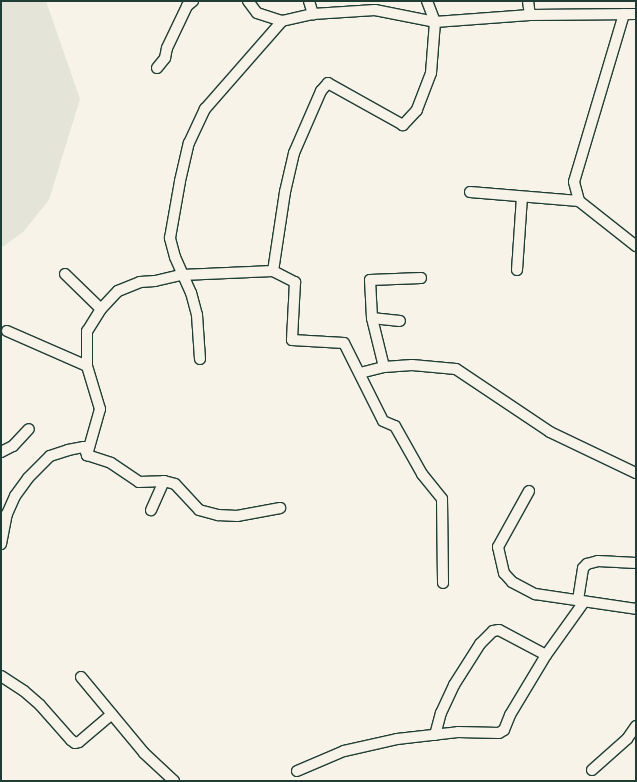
<!DOCTYPE html>
<style>
body{margin:0}
#map{position:relative;width:637px;height:782px;overflow:hidden;background:#f7f3e8;font-family:Caveat,sans-serif}
div>[style]{position:absolute}
.built>*{inset:0;background:#e5e4d9}
.roads{filter:drop-shadow(1px 0 #1f3d34) drop-shadow(-1px 0 #1f3d34) drop-shadow(0 1px #1f3d34) drop-shadow(0 -1px #1f3d34)}
.minor>*{height:10px;margin:-5px;padding:0 5px;transform-origin:5px;border-radius:5px;background:#f7f3e8}
span{translate:-50% -50%;white-space:nowrap;text-align:center;line-height:1.15;-webkit-text-stroke:3px #f7f3e8;paint-order:stroke}
.frame{position:absolute;inset:0;border:2px solid #1f3d34;pointer-events:none}
</style>
<div id="map">
<div class="built">
<i style="clip-path:polygon(1px 1px,46px 1px,80px 99px,49px 200px,23px 232px,1px 248px)"></i>
</div>
<div class="roads">
<div class="minor">
<i style="left:248px;top:1px;width:15px;rotate:53deg"></i>
<i style="left:257px;top:13px;width:26px;rotate:18deg"></i>
<i style="left:282px;top:21px;width:32px;rotate:-13deg"></i>
<i style="left:313px;top:14px;width:62px;rotate:-3.7deg"></i>
<i style="left:375px;top:10px;width:61px;rotate:11.3deg"></i>
<i style="left:435px;top:22px;width:51px;rotate:94.5deg"></i>
<i style="left:431px;top:73px;width:40px;rotate:111deg"></i>
<i style="left:417px;top:110px;width:21px;rotate:133deg"></i>
<i style="left:403px;top:125px;width:86px;rotate:-150.8deg"></i>
<i style="left:328px;top:83px;width:11px;rotate:131deg"></i>
<i style="left:321px;top:91px;width:68px;rotate:113.5deg"></i>
<i style="left:294px;top:153px;width:40px;rotate:103deg"></i>
<i style="left:285px;top:192px;width:80px;rotate:98.6deg"></i>
<i style="left:309px;top:1px;width:14px;rotate:73deg"></i>
<i style="left:427px;top:1px;width:22px;rotate:69deg"></i>
<i style="left:435px;top:22px;width:95px;rotate:-4.2deg"></i>
<i style="left:530px;top:15px;width:106px;rotate:-0.5deg"></i>
<i style="left:528px;top:1px;width:14px;rotate:82deg"></i>
<i style="left:624px;top:14px;width:175px;rotate:106.6deg"></i>
<i style="left:574px;top:182px;width:20px;rotate:75deg"></i>
<i style="left:579px;top:201px;width:73px;rotate:38.3deg"></i>
<i style="left:157px;top:68px;width:13px;rotate:-51deg"></i>
<i style="left:165px;top:58px;width:10px;rotate:-79deg"></i>
<i style="left:167px;top:48px;width:47px;rotate:-64.5deg"></i>
<i style="left:187px;top:6px;width:8px;rotate:-40deg"></i>
<i style="left:470px;top:192px;width:109px;rotate:4.7deg"></i>
<i style="left:517px;top:270px;width:73px;rotate:-86.1deg"></i>
<i style="left:65px;top:274px;width:50px;rotate:44.2deg"></i>
<i style="left:101px;top:309px;width:26px;rotate:122deg"></i>
<i style="left:87px;top:331px;width:35px;rotate:90deg"></i>
<i style="left:101px;top:309px;width:25px;rotate:-47deg"></i>
<i style="left:118px;top:291px;width:24px;rotate:-22deg"></i>
<i style="left:140px;top:282px;width:15px;rotate:-4deg"></i>
<i style="left:155px;top:281px;width:28px;rotate:-13deg"></i>
<i style="left:182px;top:275px;width:91px;rotate:-2.5deg"></i>
<i style="left:273px;top:271px;width:25px;rotate:27deg"></i>
<i style="left:295px;top:282px;width:58px;rotate:93deg"></i>
<i style="left:292px;top:340px;width:52px;rotate:3.3deg"></i>
<i style="left:344px;top:343px;width:87px;rotate:63.4deg"></i>
<i style="left:383px;top:421px;width:13px;rotate:23deg"></i>
<i style="left:395px;top:426px;width:55px;rotate:60.6deg"></i>
<i style="left:422px;top:474px;width:32px;rotate:51deg"></i>
<i style="left:442px;top:499px;width:84px;rotate:89.3deg"></i>
<i style="left:372px;top:318px;width:28px;rotate:6deg"></i>
<i style="left:7px;top:331px;width:87px;rotate:23.6deg"></i>
<i style="left:87px;top:366px;width:45px;rotate:73.2deg"></i>
<i style="left:100px;top:409px;width:48px;rotate:105.8deg"></i>
<i style="left:200px;top:359px;width:44px;rotate:-93.9deg"></i>
<i style="left:197px;top:315px;width:23px;rotate:-105deg"></i>
<i style="left:191px;top:293px;width:39px;rotate:-114deg"></i>
<i style="left:175px;top:257px;width:20px;rotate:-105deg"></i>
<i style="left:170px;top:238px;width:58px;rotate:-80deg"></i>
<i style="left:180px;top:181px;width:39px;rotate:-77deg"></i>
<i style="left:189px;top:143px;width:38px;rotate:-65deg"></i>
<i style="left:205px;top:109px;width:117px;rotate:-48.8deg"></i>
<i style="left:384px;top:367px;width:50px;rotate:-103.8deg"></i>
<i style="left:372px;top:318px;width:38px;rotate:-93deg"></i>
<i style="left:370px;top:280px;width:51px;rotate:-2.2deg"></i>
<i style="left:360px;top:373px;width:25px;rotate:-14deg"></i>
<i style="left:384px;top:367px;width:28px;rotate:-4deg"></i>
<i style="left:412px;top:365px;width:44px;rotate:5.2deg"></i>
<i style="left:456px;top:369px;width:113px;rotate:33.8deg"></i>
<i style="left:550px;top:432px;width:95px;rotate:25.5deg"></i>
<i style="left:1px;top:452px;width:13px;rotate:-27deg"></i>
<i style="left:13px;top:446px;width:23px;rotate:-47deg"></i>
<i style="left:164px;top:481px;width:11px;rotate:15deg"></i>
<i style="left:175px;top:484px;width:35px;rotate:47deg"></i>
<i style="left:199px;top:510px;width:20px;rotate:15deg"></i>
<i style="left:218px;top:515px;width:19px;rotate:3deg"></i>
<i style="left:237px;top:516px;width:44px;rotate:-10.5deg"></i>
<i style="left:529px;top:491px;width:64px;rotate:119deg"></i>
<i style="left:498px;top:547px;width:27px;rotate:77deg"></i>
<i style="left:504px;top:573px;width:12px;rotate:48deg"></i>
<i style="left:512px;top:582px;width:26px;rotate:28deg"></i>
<i style="left:535px;top:594px;width:102px;rotate:8.4deg"></i>
<i style="left:1px;top:544px;width:31px;rotate:-79deg"></i>
<i style="left:7px;top:514px;width:20px;rotate:-66deg"></i>
<i style="left:15px;top:496px;width:22px;rotate:-54deg"></i>
<i style="left:28px;top:478px;width:31px;rotate:-45deg"></i>
<i style="left:50px;top:456px;width:19px;rotate:-18deg"></i>
<i style="left:68px;top:450px;width:16px;rotate:-11deg"></i>
<i style="left:84px;top:447px;width:9px;rotate:69deg"></i>
<i style="left:87px;top:455px;width:25px;rotate:18deg"></i>
<i style="left:111px;top:463px;width:34px;rotate:34deg"></i>
<i style="left:139px;top:482px;width:25px;rotate:-2deg"></i>
<i style="left:164px;top:481px;width:32px;rotate:114deg"></i>
<i style="left:578px;top:600px;width:32px;rotate:-81deg"></i>
<i style="left:583px;top:568px;width:6px;rotate:-45deg"></i>
<i style="left:587px;top:564px;width:11px;rotate:-15deg"></i>
<i style="left:598px;top:561px;width:38px;rotate:3deg"></i>
<i style="left:1px;top:676px;width:27px;rotate:33deg"></i>
<i style="left:24px;top:691px;width:21px;rotate:41deg"></i>
<i style="left:40px;top:705px;width:47px;rotate:48.5deg"></i>
<i style="left:71px;top:740px;width:5px;rotate:37deg"></i>
<i style="left:75px;top:743px;width:4px;rotate:-14deg"></i>
<i style="left:79px;top:742px;width:43px;rotate:-40.3deg"></i>
<i style="left:81px;top:677px;width:99px;rotate:50.3deg"></i>
<i style="left:144px;top:753px;width:41px;rotate:43deg"></i>
<i style="left:435px;top:735px;width:23px;rotate:-75deg"></i>
<i style="left:441px;top:713px;width:31px;rotate:-65deg"></i>
<i style="left:454px;top:685px;width:49px;rotate:-57.6deg"></i>
<i style="left:480px;top:644px;width:18px;rotate:-45deg"></i>
<i style="left:493px;top:631px;width:6px;rotate:-9deg"></i>
<i style="left:499px;top:630px;width:53px;rotate:28deg"></i>
<i style="left:592px;top:770px;width:47px;rotate:-41.5deg"></i>
<i style="left:627px;top:739px;width:16px;rotate:-55deg"></i>
<i style="left:297px;top:771px;width:51px;rotate:-23.1deg"></i>
<i style="left:344px;top:751px;width:54px;rotate:-12.8deg"></i>
<i style="left:397px;top:739px;width:61px;rotate:-6.5deg"></i>
<i style="left:458px;top:732px;width:41px;rotate:1.4deg"></i>
<i style="left:499px;top:733px;width:6px;rotate:-31deg"></i>
<i style="left:504px;top:730px;width:16px;rotate:-68deg"></i>
<i style="left:510px;top:715px;width:70px;rotate:-59deg"></i>
<i style="left:546px;top:655px;width:65px;rotate:-54.4deg"></i>
</div>
</div>
<div class="frame"></div>
</div>
